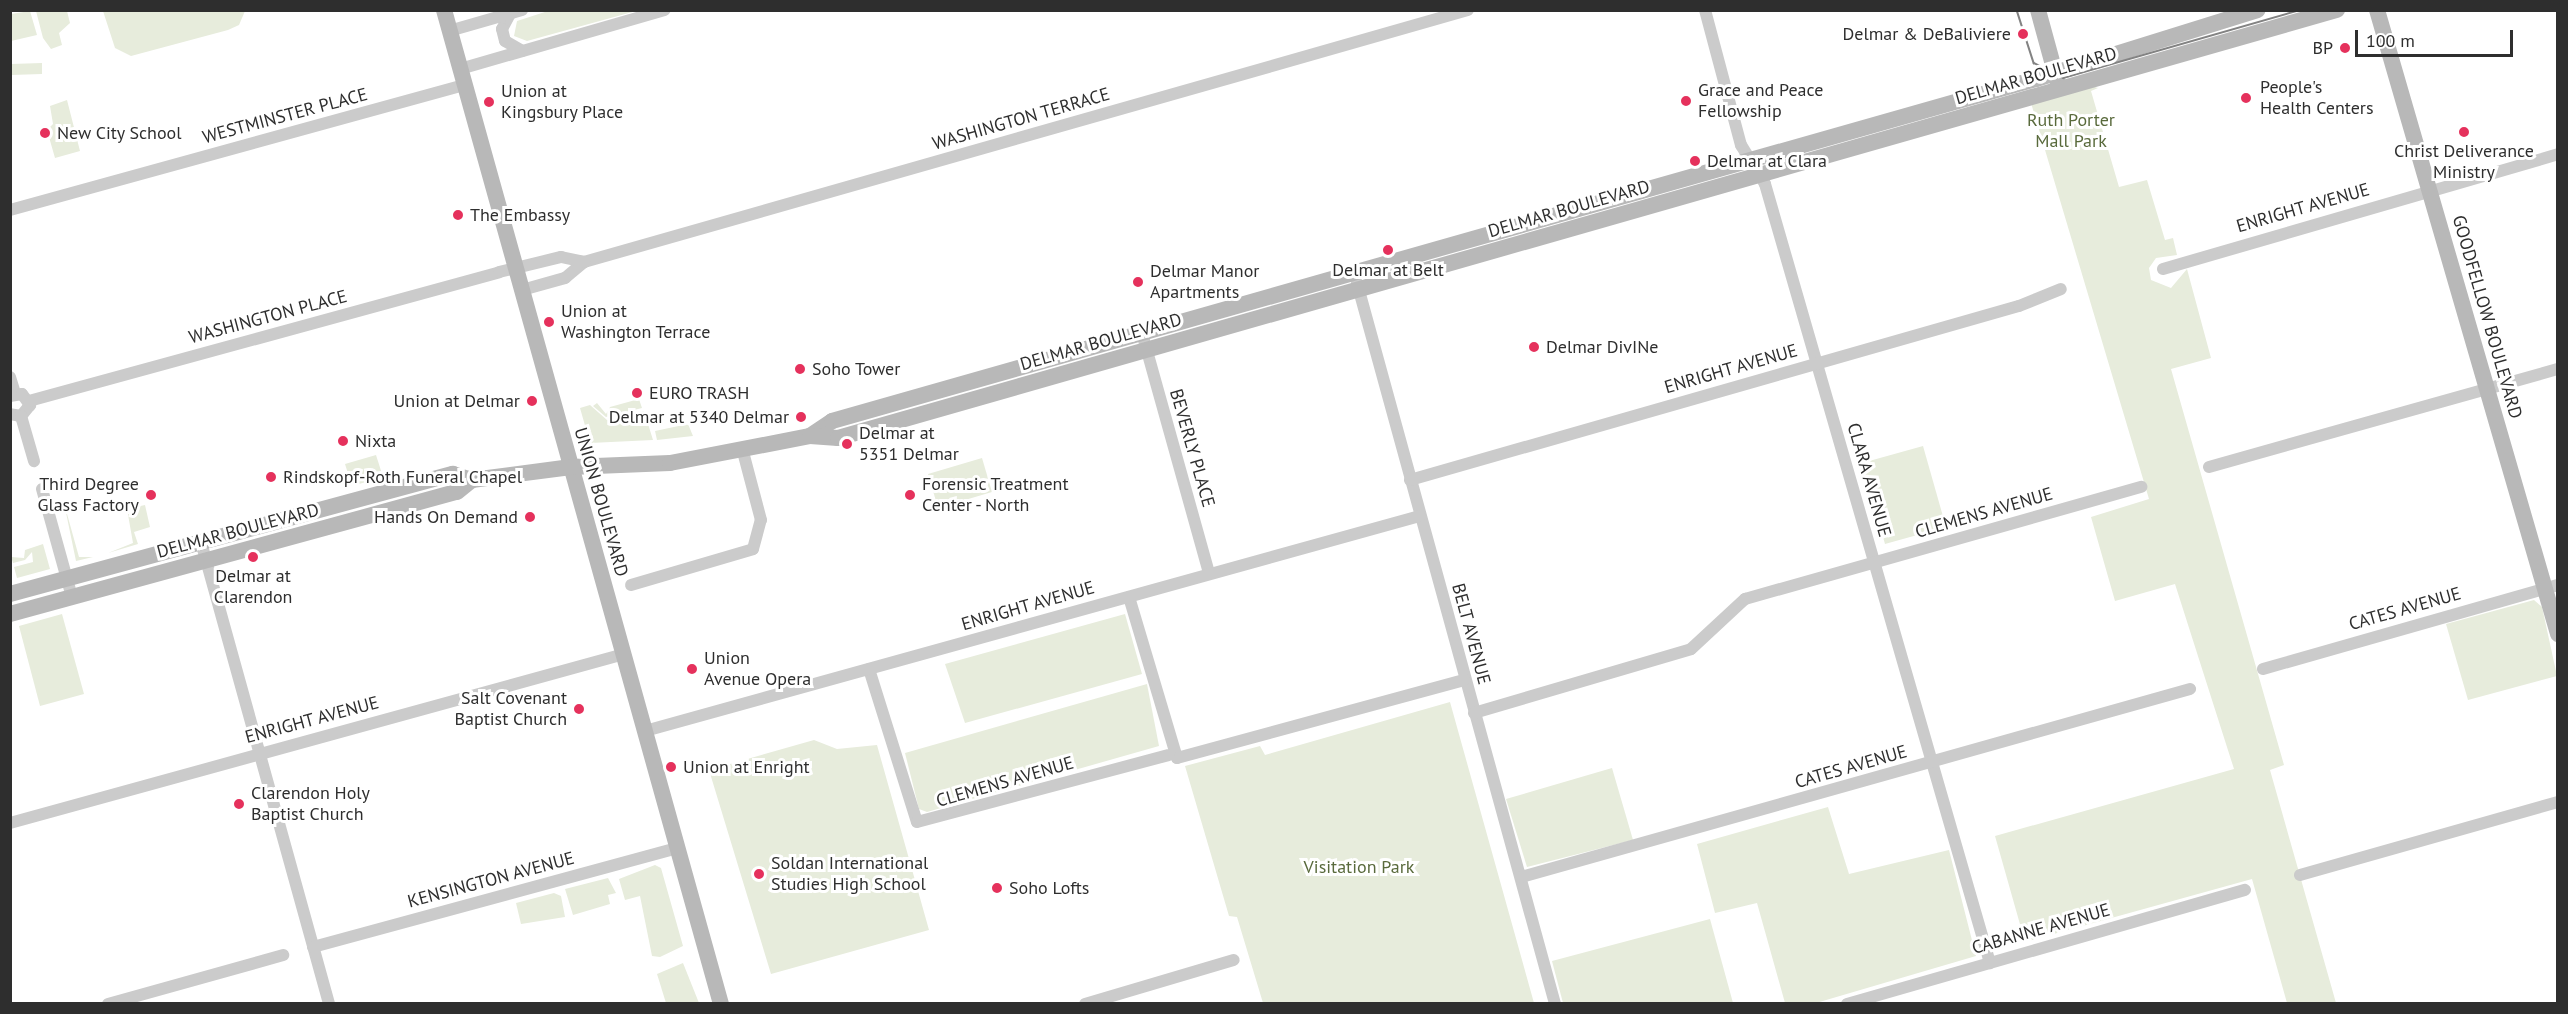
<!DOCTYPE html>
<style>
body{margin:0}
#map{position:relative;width:2568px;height:1014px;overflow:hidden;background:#fff;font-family:"PT Sans",sans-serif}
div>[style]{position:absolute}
.green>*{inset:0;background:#e7ecdc}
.street>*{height:12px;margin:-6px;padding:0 6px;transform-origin:6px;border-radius:6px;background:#cbcbcb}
.secondary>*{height:16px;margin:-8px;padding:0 8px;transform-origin:8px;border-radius:8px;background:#b8b8b8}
.tram>*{height:1.5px;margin:-0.75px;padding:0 0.75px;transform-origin:0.75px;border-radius:0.75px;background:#838383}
.dots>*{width:16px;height:16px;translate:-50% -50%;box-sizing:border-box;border:3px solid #fff;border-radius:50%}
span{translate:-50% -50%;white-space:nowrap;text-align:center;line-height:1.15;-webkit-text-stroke:6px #fff;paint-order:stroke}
.poi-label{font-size:18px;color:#2e2e2e}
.right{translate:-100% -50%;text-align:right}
.left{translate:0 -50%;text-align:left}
.street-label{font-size:18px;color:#2e2e2e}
.park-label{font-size:18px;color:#596a3c}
.frame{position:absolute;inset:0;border:12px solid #2e2e2e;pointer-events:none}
.scale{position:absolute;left:2355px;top:30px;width:158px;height:27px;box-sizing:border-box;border:3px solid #2e2e2e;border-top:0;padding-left:8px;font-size:18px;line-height:21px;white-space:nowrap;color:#2e2e2e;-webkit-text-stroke:4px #fff;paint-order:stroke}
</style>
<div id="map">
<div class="green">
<i style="clip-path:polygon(30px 11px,37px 35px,11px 41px,11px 14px)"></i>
<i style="clip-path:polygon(36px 11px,67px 11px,70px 23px,59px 33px,62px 45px,51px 49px,43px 38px)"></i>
<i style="clip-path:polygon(103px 11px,244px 10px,245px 11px,239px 25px,228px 30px,131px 56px,115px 48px)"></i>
<i style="clip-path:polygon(548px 11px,548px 10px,636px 11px,527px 41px,514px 36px,517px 21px)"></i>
<i style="clip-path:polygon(42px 63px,42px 74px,11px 75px,11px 64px)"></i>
<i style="clip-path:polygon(2091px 86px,2098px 88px,2091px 91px,2119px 187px,2147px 180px,2165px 240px,2173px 238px,2177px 255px,2156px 258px,2149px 268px,2151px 280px,2171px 288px,2187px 269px,2211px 358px,2171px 369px,2284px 765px,2270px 770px,2336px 1003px,2287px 1003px,2252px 879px,2025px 942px,1995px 836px,2234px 769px,2175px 584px,2115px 601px,2091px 517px,2149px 499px,2031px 103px)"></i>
<i style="clip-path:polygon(67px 100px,80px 151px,55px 158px,47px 130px,53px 124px,50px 106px)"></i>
<i style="clip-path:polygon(639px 399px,642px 408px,606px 417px,593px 406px,597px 403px,606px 414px,610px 407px)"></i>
<i style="clip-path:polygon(590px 405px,607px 420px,644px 411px,653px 440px,590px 443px,580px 408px)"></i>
<i style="clip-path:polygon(688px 424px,693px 436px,657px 440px,655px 431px)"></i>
<i style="clip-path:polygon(1923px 446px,1946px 527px,1885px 544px,1862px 463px)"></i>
<i style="clip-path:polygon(376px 455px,383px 477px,352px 486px,345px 464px)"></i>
<i style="clip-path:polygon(982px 458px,992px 492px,938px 508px,928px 474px)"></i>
<i style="clip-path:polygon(64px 503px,79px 557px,93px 557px,76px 561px)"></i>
<i style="clip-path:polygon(145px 505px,150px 527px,134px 532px,138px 544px,108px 553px,133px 543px,127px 509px)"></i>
<i style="clip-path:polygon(43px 544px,50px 569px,17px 578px,14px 567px,33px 562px,32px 552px,25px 560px,13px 563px,11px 557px,24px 558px,25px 550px)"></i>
<i style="clip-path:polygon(2534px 600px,2542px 607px,2557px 676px,2468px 700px,2446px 624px)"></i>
<i style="clip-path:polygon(62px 614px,84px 694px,40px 706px,19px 626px)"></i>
<i style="clip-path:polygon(1125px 614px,1142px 674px,965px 723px,945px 664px)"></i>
<i style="clip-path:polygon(1147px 684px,1159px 746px,927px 812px,919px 809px,905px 753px)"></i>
<i style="clip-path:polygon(1450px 702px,1534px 1003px,1263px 1003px,1237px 917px,1229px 916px,1185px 766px,1260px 746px,1265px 755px)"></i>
<i style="clip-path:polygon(814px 740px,837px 749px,877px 745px,929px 930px,771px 974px,709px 770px)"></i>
<i style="clip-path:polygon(1612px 768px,1633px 840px,1527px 867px,1506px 799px)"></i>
<i style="clip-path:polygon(1828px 807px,1849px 874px,1949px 850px,1976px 956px,1816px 1003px,1785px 1003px,1757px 903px,1715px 913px,1697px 844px)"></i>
<i style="clip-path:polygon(655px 865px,661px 868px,683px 946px,660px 957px,652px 956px,640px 896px,625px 900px,619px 879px)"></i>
<i style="clip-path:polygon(608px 878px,616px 893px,608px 895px,610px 904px,573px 915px,565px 889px)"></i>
<i style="clip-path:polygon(554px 893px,561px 896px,565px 917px,521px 924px,516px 903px)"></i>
<i style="clip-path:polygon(1710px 919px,1733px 1003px,1563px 1003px,1552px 961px)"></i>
<i style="clip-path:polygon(683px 963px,699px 1003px,666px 1003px,657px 974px)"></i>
</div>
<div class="street">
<i style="left:1705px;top:10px;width:140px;rotate:75.1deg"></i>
<i style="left:1741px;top:145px;width:46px;rotate:58.4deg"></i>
<i style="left:1765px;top:184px;width:811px;rotate:73.89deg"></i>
<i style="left:510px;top:14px;width:17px;rotate:118deg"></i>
<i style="left:502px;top:29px;width:12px;rotate:76deg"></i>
<i style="left:505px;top:41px;width:20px;rotate:30deg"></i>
<i style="left:449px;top:31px;width:76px;rotate:-16deg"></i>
<i style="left:460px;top:69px;width:213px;rotate:-16.1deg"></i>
<i style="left:10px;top:210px;width:471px;rotate:-15.4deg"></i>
<i style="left:584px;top:262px;width:919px;rotate:-15.91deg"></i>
<i style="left:2163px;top:269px;width:411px;rotate:-16.2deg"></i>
<i style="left:1357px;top:283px;width:748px;rotate:74.64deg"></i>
<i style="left:522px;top:290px;width:45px;rotate:-15.6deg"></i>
<i style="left:565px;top:278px;width:25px;rotate:-40deg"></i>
<i style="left:1142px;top:333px;width:249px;rotate:74.4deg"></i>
<i style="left:10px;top:377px;width:17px;rotate:73deg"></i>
<i style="left:10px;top:396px;width:12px;rotate:-9deg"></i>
<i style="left:22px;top:394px;width:14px;rotate:54deg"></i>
<i style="left:30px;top:405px;width:14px;rotate:129deg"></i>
<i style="left:21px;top:416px;width:11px;rotate:-170deg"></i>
<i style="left:29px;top:401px;width:487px;rotate:-15.3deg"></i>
<i style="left:499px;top:272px;width:64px;rotate:-13.6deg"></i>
<i style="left:561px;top:257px;width:24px;rotate:12deg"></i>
<i style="left:21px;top:416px;width:47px;rotate:73.9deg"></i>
<i style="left:2209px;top:467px;width:362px;rotate:-15.7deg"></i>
<i style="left:1410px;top:480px;width:633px;rotate:-15.95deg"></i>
<i style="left:2019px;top:306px;width:45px;rotate:-22deg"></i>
<i style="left:42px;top:489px;width:112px;rotate:74.5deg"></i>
<i style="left:201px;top:542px;width:479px;rotate:74.5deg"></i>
<i style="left:631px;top:585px;width:127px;rotate:-16.4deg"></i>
<i style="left:753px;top:549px;width:30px;rotate:-75deg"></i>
<i style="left:761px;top:520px;width:70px;rotate:-104.8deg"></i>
<i style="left:1129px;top:597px;width:168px;rotate:73.4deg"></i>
<i style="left:1177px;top:758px;width:298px;rotate:-15.2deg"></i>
<i style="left:869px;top:669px;width:160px;rotate:72.6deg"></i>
<i style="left:917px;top:822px;width:260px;rotate:-14.9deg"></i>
<i style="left:2263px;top:669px;width:307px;rotate:-15.9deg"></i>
<i style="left:1474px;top:713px;width:226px;rotate:-16.4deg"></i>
<i style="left:1691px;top:649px;width:74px;rotate:-42.8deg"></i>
<i style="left:1745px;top:599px;width:412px;rotate:-15.8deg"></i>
<i style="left:645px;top:731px;width:804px;rotate:-15.51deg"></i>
<i style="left:10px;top:823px;width:637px;rotate:-15.39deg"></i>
<i style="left:2300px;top:875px;width:268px;rotate:-15.8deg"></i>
<i style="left:1521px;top:877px;width:695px;rotate:-15.7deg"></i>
<i style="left:313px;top:947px;width:378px;rotate:-15.2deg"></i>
<i style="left:108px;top:1004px;width:182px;rotate:-15.6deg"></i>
<i style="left:1085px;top:1004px;width:155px;rotate:-16.5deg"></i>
<i style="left:1847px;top:1004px;width:414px;rotate:-16deg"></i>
</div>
<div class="secondary">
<i style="left:444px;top:10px;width:1032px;rotate:74.43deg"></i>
<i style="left:2038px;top:10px;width:76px;rotate:74.7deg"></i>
<i style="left:2377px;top:10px;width:650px;rotate:73.82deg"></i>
<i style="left:810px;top:436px;width:27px;rotate:-34deg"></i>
<i style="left:832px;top:421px;width:1252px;rotate:-15.86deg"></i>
<i style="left:2036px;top:79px;width:232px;rotate:-17.3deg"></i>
<i style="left:10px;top:594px;width:459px;rotate:-15.2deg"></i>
<i style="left:453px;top:474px;width:20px;rotate:18deg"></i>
<i style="left:472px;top:480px;width:100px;rotate:-7.5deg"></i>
<i style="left:571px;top:467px;width:99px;rotate:-2.3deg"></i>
<i style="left:670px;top:463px;width:143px;rotate:-10.9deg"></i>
<i style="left:810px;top:436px;width:28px;rotate:4deg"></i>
<i style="left:838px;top:438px;width:1559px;rotate:-15.94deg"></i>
<i style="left:10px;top:614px;width:463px;rotate:-15.3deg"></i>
<i style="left:457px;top:492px;width:19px;rotate:-39deg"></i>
</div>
<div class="tram">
<i style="left:2017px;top:10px;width:56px;rotate:72.2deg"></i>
<i style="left:2034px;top:63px;width:33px;rotate:27deg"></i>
<i style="left:2063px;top:78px;width:247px;rotate:-16deg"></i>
</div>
<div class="dots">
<i style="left:2023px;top:34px;background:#e5315c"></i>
<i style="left:2345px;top:48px;background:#e5315c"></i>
<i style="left:2246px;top:98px;background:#e5315c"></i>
<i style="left:1686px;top:101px;background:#e5315c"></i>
<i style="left:489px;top:102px;background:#e5315c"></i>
<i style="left:2464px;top:132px;background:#e5315c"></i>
<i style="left:45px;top:133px;background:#e5315c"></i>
<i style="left:1695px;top:161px;background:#e5315c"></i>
<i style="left:458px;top:215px;background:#e5315c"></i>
<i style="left:1388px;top:250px;background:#e5315c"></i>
<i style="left:1138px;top:282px;background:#e5315c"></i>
<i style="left:549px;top:322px;background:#e5315c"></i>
<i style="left:1534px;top:347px;background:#e5315c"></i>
<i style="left:800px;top:369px;background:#e5315c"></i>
<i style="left:637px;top:393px;background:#e5315c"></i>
<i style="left:532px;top:401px;background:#e5315c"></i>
<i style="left:801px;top:417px;background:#e5315c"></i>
<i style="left:343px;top:441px;background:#e5315c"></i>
<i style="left:847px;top:444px;background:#e5315c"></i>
<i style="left:271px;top:477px;background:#e5315c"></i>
<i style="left:151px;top:495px;background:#e5315c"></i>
<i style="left:910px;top:495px;background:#e5315c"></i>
<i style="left:530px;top:517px;background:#e5315c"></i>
<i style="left:253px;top:557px;background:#e5315c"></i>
<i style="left:692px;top:669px;background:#e5315c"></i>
<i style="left:579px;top:709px;background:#e5315c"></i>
<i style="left:671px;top:767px;background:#e5315c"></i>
<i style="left:239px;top:804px;background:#e5315c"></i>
<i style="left:759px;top:874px;background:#e5315c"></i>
<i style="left:997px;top:888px;background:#e5315c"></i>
</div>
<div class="poi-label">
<span class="right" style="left:2011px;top:34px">Delmar &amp; DeBaliviere</span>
<span class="right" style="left:2333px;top:48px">BP</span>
<span class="left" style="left:2260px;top:98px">People's<br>Health Centers</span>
<span class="left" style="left:1698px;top:101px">Grace and Peace<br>Fellowship</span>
<span class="left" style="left:501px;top:102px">Union at<br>Kingsbury Place</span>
<span class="left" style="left:57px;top:133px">New City School</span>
<span style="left:2464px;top:162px">Christ Deliverance<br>Ministry</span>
<span class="left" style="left:1707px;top:161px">Delmar at Clara</span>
<span class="left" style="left:470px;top:215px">The Embassy</span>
<span style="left:1388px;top:270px">Delmar at Belt</span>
<span class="left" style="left:1150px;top:282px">Delmar Manor<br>Apartments</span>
<span class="left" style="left:561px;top:322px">Union at<br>Washington Terrace</span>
<span class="left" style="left:1546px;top:347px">Delmar DivINe</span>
<span class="left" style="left:812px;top:369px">Soho Tower</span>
<span class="left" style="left:649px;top:393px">EURO TRASH</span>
<span class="right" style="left:520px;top:401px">Union at Delmar</span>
<span class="right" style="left:789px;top:417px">Delmar at 5340 Delmar</span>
<span class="left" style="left:859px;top:444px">Delmar at<br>5351 Delmar</span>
<span class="left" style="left:355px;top:441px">Nixta</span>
<span class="left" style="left:283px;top:477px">Rindskopf-Roth Funeral Chapel</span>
<span class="right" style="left:139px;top:495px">Third Degree<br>Glass Factory</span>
<span class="left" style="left:922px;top:495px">Forensic Treatment<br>Center - North</span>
<span class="right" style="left:518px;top:517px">Hands On Demand</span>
<span style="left:253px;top:587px">Delmar at<br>Clarendon</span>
<span class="left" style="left:704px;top:669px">Union<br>Avenue Opera</span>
<span class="right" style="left:567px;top:709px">Salt Covenant<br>Baptist Church</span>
<span class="left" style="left:683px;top:767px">Union at Enright</span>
<span class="left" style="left:251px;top:804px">Clarendon Holy<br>Baptist Church</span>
<span class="left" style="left:771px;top:874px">Soldan International<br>Studies High School</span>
<span class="left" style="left:1009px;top:888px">Soho Lofts</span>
</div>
<div class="street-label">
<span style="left:2036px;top:76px;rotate:-16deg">DELMAR BOULEVARD</span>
<span style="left:285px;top:116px;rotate:-15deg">WESTMINSTER PLACE</span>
<span style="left:1021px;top:119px;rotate:-16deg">WASHINGTON TERRACE</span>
<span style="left:2303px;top:208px;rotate:-16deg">ENRIGHT AVENUE</span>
<span style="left:1569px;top:209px;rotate:-16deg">DELMAR BOULEVARD</span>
<span style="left:268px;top:317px;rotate:-15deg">WASHINGTON PLACE</span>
<span style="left:2487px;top:317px;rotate:74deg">GOODFELLOW BOULEVARD</span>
<span style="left:1101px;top:342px;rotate:-16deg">DELMAR BOULEVARD</span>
<span style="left:1731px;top:369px;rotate:-16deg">ENRIGHT AVENUE</span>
<span style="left:1192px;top:448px;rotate:74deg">BEVERLY PLACE</span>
<span style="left:1869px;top:480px;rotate:74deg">CLARA AVENUE</span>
<span style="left:601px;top:502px;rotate:74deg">UNION BOULEVARD</span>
<span style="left:1984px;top:513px;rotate:-16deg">CLEMENS AVENUE</span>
<span style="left:238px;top:531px;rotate:-15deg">DELMAR BOULEVARD</span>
<span style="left:1028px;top:606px;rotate:-16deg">ENRIGHT AVENUE</span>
<span style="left:2405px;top:609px;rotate:-16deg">CATES AVENUE</span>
<span style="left:1471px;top:634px;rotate:75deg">BELT AVENUE</span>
<span style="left:312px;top:720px;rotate:-15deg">ENRIGHT AVENUE</span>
<span style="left:1851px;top:767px;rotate:-16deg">CATES AVENUE</span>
<span style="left:1005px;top:782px;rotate:-16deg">CLEMENS AVENUE</span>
<span style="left:491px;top:880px;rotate:-15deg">KENSINGTON AVENUE</span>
<span style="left:2041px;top:929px;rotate:-16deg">CABANNE AVENUE</span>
</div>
<div class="park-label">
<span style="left:2071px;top:131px">Ruth Porter<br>Mall Park</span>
<span style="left:1359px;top:867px">Visitation Park</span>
</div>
<div class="frame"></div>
<div class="scale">100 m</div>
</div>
